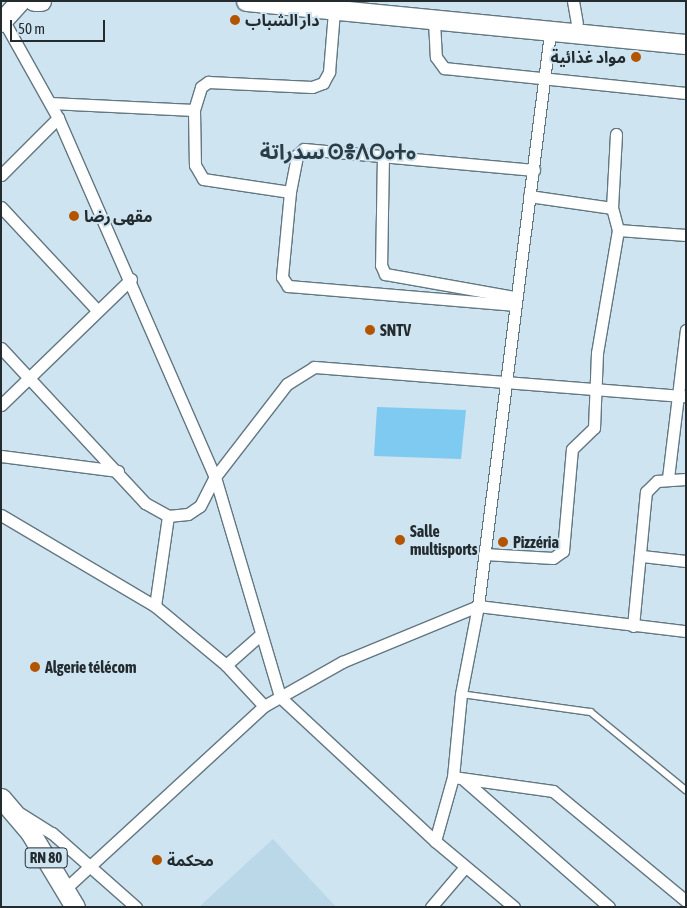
<!DOCTYPE html>
<meta charset="utf-8">
<style>
body{margin:0}
#map{position:relative;width:687px;height:908px;overflow:hidden;background:#cee4f0;font-family:"Asap Condensed","Noto Sans Arabic","Noto Sans Tifinagh",sans-serif}
div>[style]{position:absolute}
.built>*{inset:0;background:#bbd8e8}
.green>*{inset:0;background:#7fcaf1}
.roads{filter:drop-shadow(1px 0 #637781) drop-shadow(-1px 0 #637781) drop-shadow(0 1px #637781) drop-shadow(0 -1px #637781)}
.service>*{height:5.5px;margin:-2.75px;padding:0 2.75px;transform-origin:2.75px;border-radius:2.75px;background:#fff}
.minor>*{height:11px;margin:-5.5px;padding:0 5.5px;transform-origin:5.5px;border-radius:5.5px;background:#fff}
.primary>*{height:19px;margin:-9.5px;padding:0 9.5px;transform-origin:9.5px;border-radius:9.5px;background:#fff}
.dots>*{width:14px;height:14px;translate:-50% -50%;box-sizing:border-box;border:2px solid #cee4f0;border-radius:50%}
span{translate:-50% -50%;white-space:nowrap;text-align:center;line-height:1.15;-webkit-text-stroke:4px #cee4f0;paint-order:stroke}
.shield-label span{padding:1px 4px;background:#cee4f0;border:1px solid;border-radius:4px;-webkit-text-stroke-width:0}
.shield-label{font-size:15px;color:#232b2f;font-weight:700}
.poi-label{font-size:16px;color:#232b2f;font-weight:700}
.left{translate:0 -50%;text-align:left}
.right{translate:-100% -50%;text-align:right}
.district-label{font-size:21px;color:#2b3d46;font-weight:700}
.frame{position:absolute;inset:0;border:2px solid #232b2f;pointer-events:none}
.scale{position:absolute;left:10px;top:20px;width:95px;height:22px;box-sizing:border-box;border:2px solid #232b2f;border-top:0;padding-left:6px;font-size:15px;line-height:18px;white-space:nowrap;color:#232b2f;-webkit-text-stroke:4px #cee4f0;paint-order:stroke}
</style>
<div id="map">
<div class="built">
<i style="clip-path:polygon(273px 839px,336px 907px,199px 907px)"></i>
</div>
<div class="green">
<i style="clip-path:polygon(377px 407px,466px 410px,461px 459px,374px 456px)"></i>
</div>
<div class="roads">
<div class="service">
<i style="left:461px;top:694px;width:131px;rotate:7.9deg"></i>
<i style="left:591px;top:712px;width:123px;rotate:39.4deg"></i>
</div>
<div class="minor">
<i style="left:573px;top:1px;width:22px;rotate:80deg"></i>
<i style="left:1px;top:16px;width:117px;rotate:60.8deg"></i>
<i style="left:58px;top:118px;width:392px;rotate:66.4deg"></i>
<i style="left:215px;top:477px;width:229px;rotate:73.5deg"></i>
<i style="left:280px;top:697px;width:212px;rotate:42.9deg"></i>
<i style="left:435px;top:841px;width:103px;rotate:39.9deg"></i>
<i style="left:434px;top:21px;width:36px;rotate:87deg"></i>
<i style="left:436px;top:57px;width:14px;rotate:54deg"></i>
<i style="left:444px;top:68px;width:243px;rotate:5.9deg"></i>
<i style="left:50px;top:103px;width:144px;rotate:2.8deg"></i>
<i style="left:194px;top:110px;width:55px;rotate:89deg"></i>
<i style="left:195px;top:165px;width:16px;rotate:60deg"></i>
<i style="left:203px;top:179px;width:88px;rotate:8.5deg"></i>
<i style="left:290px;top:192px;width:85px;rotate:95.4deg"></i>
<i style="left:282px;top:277px;width:11px;rotate:56deg"></i>
<i style="left:288px;top:286px;width:226px;rotate:4.8deg"></i>
<i style="left:194px;top:110px;width:24px;rotate:-73deg"></i>
<i style="left:201px;top:87px;width:9px;rotate:-36deg"></i>
<i style="left:208px;top:82px;width:104px;rotate:2.8deg"></i>
<i style="left:312px;top:87px;width:12px;rotate:-20deg"></i>
<i style="left:323px;top:83px;width:13px;rotate:-61deg"></i>
<i style="left:329px;top:72px;width:61px;rotate:-85.3deg"></i>
<i style="left:383px;top:155px;width:110px;rotate:91deg"></i>
<i style="left:381px;top:265px;width:10px;rotate:66deg"></i>
<i style="left:385px;top:274px;width:131px;rotate:10.1deg"></i>
<i style="left:1px;top:175px;width:81px;rotate:-45deg"></i>
<i style="left:290px;top:192px;width:38px;rotate:-79deg"></i>
<i style="left:297px;top:155px;width:9px;rotate:-41deg"></i>
<i style="left:304px;top:149px;width:231px;rotate:5.2deg"></i>
<i style="left:529px;top:196px;width:84px;rotate:8.2deg"></i>
<i style="left:1px;top:207px;width:139px;rotate:47deg"></i>
<i style="left:618px;top:230px;width:68px;rotate:4.2deg"></i>
<i style="left:1px;top:348px;width:212px;rotate:47.1deg"></i>
<i style="left:145px;top:503px;width:26px;rotate:29deg"></i>
<i style="left:168px;top:516px;width:20px;rotate:-6deg"></i>
<i style="left:188px;top:514px;width:14px;rotate:-34deg"></i>
<i style="left:200px;top:506px;width:33px;rotate:-63deg"></i>
<i style="left:215px;top:477px;width:118px;rotate:-52.3deg"></i>
<i style="left:287px;top:384px;width:32px;rotate:-32deg"></i>
<i style="left:314px;top:367px;width:373px;rotate:4.5deg"></i>
<i style="left:1px;top:405px;width:181px;rotate:-44.1deg"></i>
<i style="left:1px;top:456px;width:118px;rotate:7.3deg"></i>
<i style="left:668px;top:478px;width:149px;rotate:-83.1deg"></i>
<i style="left:1px;top:515px;width:179px;rotate:30.6deg"></i>
<i style="left:168px;top:516px;width:91px;rotate:98.2deg"></i>
<i style="left:155px;top:606px;width:92px;rotate:39.7deg"></i>
<i style="left:226px;top:665px;width:56px;rotate:47.2deg"></i>
<i style="left:484px;top:554px;width:69px;rotate:3.3deg"></i>
<i style="left:553px;top:558px;width:12px;rotate:-35deg"></i>
<i style="left:563px;top:551px;width:102px;rotate:-85deg"></i>
<i style="left:572px;top:449px;width:30px;rotate:-44deg"></i>
<i style="left:594px;top:428px;width:75px;rotate:-87.7deg"></i>
<i style="left:597px;top:353px;width:125px;rotate:-80.3deg"></i>
<i style="left:618px;top:230px;width:23px;rotate:-105deg"></i>
<i style="left:612px;top:208px;width:74px;rotate:-86.9deg"></i>
<i style="left:642px;top:556px;width:44px;rotate:6.5deg"></i>
<i style="left:633px;top:626px;width:135px;rotate:-84.5deg"></i>
<i style="left:646px;top:492px;width:16px;rotate:-45deg"></i>
<i style="left:657px;top:481px;width:29px;rotate:-4deg"></i>
<i style="left:226px;top:665px;width:44px;rotate:-41.3deg"></i>
<i style="left:453px;top:777px;width:101px;rotate:8deg"></i>
<i style="left:553px;top:791px;width:173px;rotate:39.6deg"></i>
<i style="left:463px;top:779px;width:194px;rotate:41.2deg"></i>
<i style="left:21px;top:814px;width:36px;rotate:32deg"></i>
<i style="left:52px;top:833px;width:112px;rotate:41.4deg"></i>
<i style="left:435px;top:841px;width:66px;rotate:-74.3deg"></i>
<i style="left:453px;top:777px;width:83px;rotate:-84.5deg"></i>
<i style="left:461px;top:694px;width:90px;rotate:-79.1deg"></i>
<i style="left:478px;top:606px;width:578px;rotate:-82.84deg"></i>
<i style="left:65px;top:889px;width:270px;rotate:-42.6deg"></i>
<i style="left:264px;top:706px;width:90px;rotate:-29.4deg"></i>
<i style="left:342px;top:662px;width:147px;rotate:-22.4deg"></i>
<i style="left:478px;top:606px;width:209px;rotate:6.9deg"></i>
<i style="left:431px;top:907px;width:52px;rotate:-49.6deg"></i>
</div>
<div class="primary">
<i style="left:34px;top:1px;width:7px"></i>
<i style="left:246px;top:1px;width:442px;rotate:5.6deg"></i>
<i style="left:1px;top:22px;width:28px;rotate:-48deg"></i>
<i style="left:1px;top:798px;width:45px;rotate:49.5deg"></i>
<i style="left:30px;top:832px;width:87px;rotate:59deg"></i>
</div>
</div>
<div class="dots">
<i style="left:235px;top:20px;background:#b35500"></i>
<i style="left:636px;top:57px;background:#b35500"></i>
<i style="left:74px;top:216px;background:#b35500"></i>
<i style="left:370px;top:330px;background:#b35500"></i>
<i style="left:400px;top:540px;background:#b35500"></i>
<i style="left:503px;top:542px;background:#b35500"></i>
<i style="left:35px;top:667px;background:#b35500"></i>
<i style="left:157px;top:860px;background:#b35500"></i>
</div>
<div class="shield-label">
<span style="left:46px;top:858px">RN 80</span>
</div>
<div class="poi-label">
<span class="left" style="left:245px;top:20px">دار الشباب</span>
<span class="right" style="left:626px;top:57px">مواد غذائية</span>
<span class="left" style="left:84px;top:216px">مقهى رضا</span>
<span class="left" style="left:380px;top:330px">SNTV</span>
<span class="left" style="left:410px;top:540px">Salle<br>multisports</span>
<span class="left" style="left:513px;top:542px">Pizzéria</span>
<span class="left" style="left:45px;top:667px">Algerie télécom</span>
<span class="left" style="left:167px;top:860px">محكمة</span>
</div>
<div class="district-label">
<span style="left:338px;top:151px">سدراتة ⵙⴻⴷⵔⴰⵜⴰ</span>
</div>
<div class="frame"></div>
<div class="scale">50 m</div>
</div>
